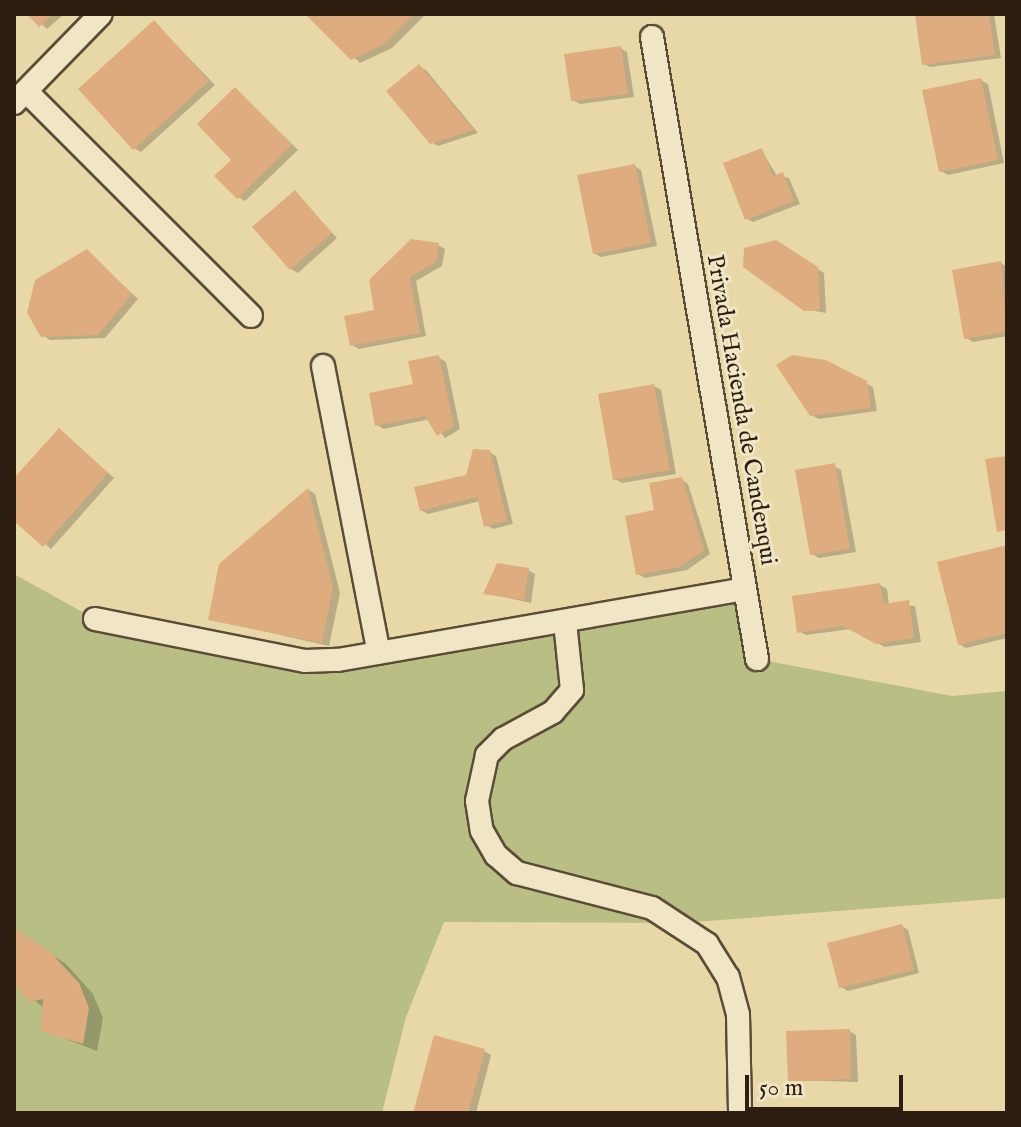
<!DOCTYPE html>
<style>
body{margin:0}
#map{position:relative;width:1021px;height:1127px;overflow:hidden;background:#e8d8a7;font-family:"IM FELL English",serif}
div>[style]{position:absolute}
.green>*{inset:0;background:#b9be85}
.shadow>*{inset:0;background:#0003}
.building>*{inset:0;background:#deac7f}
.roads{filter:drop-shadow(2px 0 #5c4c37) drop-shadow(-2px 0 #5c4c37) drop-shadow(0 2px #5c4c37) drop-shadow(0 -2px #5c4c37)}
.street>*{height:22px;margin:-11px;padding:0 11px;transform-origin:11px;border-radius:11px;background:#f0e6c6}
span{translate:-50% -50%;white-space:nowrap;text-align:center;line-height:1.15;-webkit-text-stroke:6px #f0e6c6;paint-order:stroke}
.street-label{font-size:24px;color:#2e1e12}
.frame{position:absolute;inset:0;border:16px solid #2e1e12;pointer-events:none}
.scale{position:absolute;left:745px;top:1075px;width:158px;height:36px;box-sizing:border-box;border:4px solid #2e1e12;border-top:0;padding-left:10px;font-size:24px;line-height:28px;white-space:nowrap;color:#2e1e12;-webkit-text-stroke:6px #f0e6c6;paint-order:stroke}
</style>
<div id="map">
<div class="green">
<i style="clip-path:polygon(14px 574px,95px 619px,305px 661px,745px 589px,757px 659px,952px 696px,1007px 691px,1007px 898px,681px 923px,444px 922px,406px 1017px,382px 1113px,14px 1113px)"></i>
</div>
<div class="shadow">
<i style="clip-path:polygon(30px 14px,64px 14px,47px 29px)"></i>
<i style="clip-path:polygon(308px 14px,426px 14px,392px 48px,360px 63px)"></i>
<i style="clip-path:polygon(917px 14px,994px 14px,1001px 58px,930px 67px,924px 64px)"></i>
<i style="clip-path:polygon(154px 22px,215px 85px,141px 152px,134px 148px)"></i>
<i style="clip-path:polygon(620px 48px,627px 52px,634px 97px,580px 104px,573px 100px)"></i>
<i style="clip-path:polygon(420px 67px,426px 70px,478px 133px,438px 146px,431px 142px)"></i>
<i style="clip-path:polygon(981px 80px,988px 84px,1004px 163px,948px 175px,941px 171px)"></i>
<i style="clip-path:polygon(236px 89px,298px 150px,245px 201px,238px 197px,234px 160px)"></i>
<i style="clip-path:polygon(762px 151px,777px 176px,789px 178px,800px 204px,753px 222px,746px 218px)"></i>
<i style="clip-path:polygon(634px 166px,641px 170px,657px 246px,601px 257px,594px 253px)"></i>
<i style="clip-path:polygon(295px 193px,337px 238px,298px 273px,291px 269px)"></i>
<i style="clip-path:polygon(775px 242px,824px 273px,826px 313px,805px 309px)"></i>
<i style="clip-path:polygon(438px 245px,445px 249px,442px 266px,416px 281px,426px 336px,359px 349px,352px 345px)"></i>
<i style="clip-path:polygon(87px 252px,138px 299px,105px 338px,50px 340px,42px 335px)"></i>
<i style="clip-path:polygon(1001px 263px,1007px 267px,1007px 336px,973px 342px,966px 338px)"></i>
<i style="clip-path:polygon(439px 358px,446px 362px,460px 429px,445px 438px,430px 419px,384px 429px,377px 425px)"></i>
<i style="clip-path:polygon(825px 362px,873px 387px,877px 411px,819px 419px,811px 415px)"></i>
<i style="clip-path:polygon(654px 386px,661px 390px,676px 474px,622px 483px,615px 479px)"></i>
<i style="clip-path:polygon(66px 435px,114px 478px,51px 549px,14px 518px,14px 481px)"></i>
<i style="clip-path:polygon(489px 452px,496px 456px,513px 524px,493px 529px,486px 525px,480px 501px,428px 514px,421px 510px,468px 476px)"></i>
<i style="clip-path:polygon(834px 466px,841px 470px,856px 552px,819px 558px,812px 554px)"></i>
<i style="clip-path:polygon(681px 479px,688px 484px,710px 554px,687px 570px,645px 578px,638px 574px,657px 512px)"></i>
<i style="clip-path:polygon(309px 490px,315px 494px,340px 593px,329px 646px,210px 619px,221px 565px)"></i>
<i style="clip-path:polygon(1007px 547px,1007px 638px,966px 648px,959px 644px)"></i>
<i style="clip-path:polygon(528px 570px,535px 574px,531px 603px,486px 593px)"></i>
<i style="clip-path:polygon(880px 585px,887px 589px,889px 605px,915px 606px,921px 642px,885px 647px,851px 629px,806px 635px,799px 631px)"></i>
<i style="clip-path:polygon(902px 926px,908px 930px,919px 973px,848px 991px,841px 987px)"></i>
<i style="clip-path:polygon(14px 930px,66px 964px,93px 994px,103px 1018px,97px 1051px,43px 1030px,44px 1008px,14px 983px)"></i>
<i style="clip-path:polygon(849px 1031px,856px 1035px,858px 1082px,790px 1080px)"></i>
<i style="clip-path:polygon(484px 1051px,491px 1055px,476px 1113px,415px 1113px)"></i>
</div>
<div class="building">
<i style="clip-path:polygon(27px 14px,53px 14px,39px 27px)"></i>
<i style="clip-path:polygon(305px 14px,415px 14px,385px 44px,351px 60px)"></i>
<i style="clip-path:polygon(915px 14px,989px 14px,995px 55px,922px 65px)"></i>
<i style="clip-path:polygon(154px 20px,209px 81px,133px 150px,78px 89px)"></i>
<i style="clip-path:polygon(621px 46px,628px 94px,571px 101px,564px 54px)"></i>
<i style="clip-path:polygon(419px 64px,474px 130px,430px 144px,386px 91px)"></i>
<i style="clip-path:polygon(981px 78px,998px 160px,939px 172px,922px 90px)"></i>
<i style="clip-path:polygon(235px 87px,292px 145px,237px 199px,214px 176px,231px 160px,197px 124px)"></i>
<i style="clip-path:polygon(762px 148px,773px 176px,783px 172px,794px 201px,745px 220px,723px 163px)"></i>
<i style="clip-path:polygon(635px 164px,651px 243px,593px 254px,577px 175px)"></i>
<i style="clip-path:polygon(295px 190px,332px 233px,290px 270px,252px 227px)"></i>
<i style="clip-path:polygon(411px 239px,439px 243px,436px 262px,410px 277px,420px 333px,350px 346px,344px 316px,374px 310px,369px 280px)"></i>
<i style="clip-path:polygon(776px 240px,818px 267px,820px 310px,804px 311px,743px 267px,744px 248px)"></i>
<i style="clip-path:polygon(87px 249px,132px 294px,98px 335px,41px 337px,27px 313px,35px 280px)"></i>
<i style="clip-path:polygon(1001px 261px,1007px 332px,964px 339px,952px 270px)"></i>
<i style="clip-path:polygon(439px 355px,454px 426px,437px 436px,425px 416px,375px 426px,369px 393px,413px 384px,408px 361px)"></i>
<i style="clip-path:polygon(792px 355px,826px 360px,867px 381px,871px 408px,810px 416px,776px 365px)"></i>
<i style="clip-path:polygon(654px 384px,670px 470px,613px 480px,598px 394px)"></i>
<i style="clip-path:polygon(59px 428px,108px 473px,43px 547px,14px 521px,14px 478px)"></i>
<i style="clip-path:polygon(473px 449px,490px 450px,507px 521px,484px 527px,477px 497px,420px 511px,414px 487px,466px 475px)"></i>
<i style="clip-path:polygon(1007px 456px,1007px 530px,997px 532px,985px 459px)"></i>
<i style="clip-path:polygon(835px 463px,850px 549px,810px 555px,795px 470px)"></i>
<i style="clip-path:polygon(682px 477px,704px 550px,680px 567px,636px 575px,625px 516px,654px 510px,649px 483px)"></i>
<i style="clip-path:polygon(308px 488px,333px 588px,322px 643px,208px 620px,219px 564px)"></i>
<i style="clip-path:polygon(1007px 545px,1007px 633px,958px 645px,937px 562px)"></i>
<i style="clip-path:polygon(497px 563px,529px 568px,524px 600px,483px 594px)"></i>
<i style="clip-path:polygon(880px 583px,884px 604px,909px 600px,914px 638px,876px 644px,843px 626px,797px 633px,792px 596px)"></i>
<i style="clip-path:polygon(902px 924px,914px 970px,839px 988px,827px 943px)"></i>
<i style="clip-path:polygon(14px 928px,51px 953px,79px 983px,89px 1008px,83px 1044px,41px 1031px,43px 999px,30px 1002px,14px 982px)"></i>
<i style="clip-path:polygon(850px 1029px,851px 1079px,788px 1082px,786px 1031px)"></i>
<i style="clip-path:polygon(434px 1035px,485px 1049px,468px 1113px,413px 1113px)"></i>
</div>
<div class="roads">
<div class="street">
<i style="left:652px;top:37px;width:631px;rotate:80.42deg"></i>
<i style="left:26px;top:91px;width:318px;rotate:45deg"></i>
<i style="left:14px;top:103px;width:124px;rotate:-45.7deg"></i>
<i style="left:323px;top:366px;width:292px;rotate:79deg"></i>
<i style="left:95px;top:619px;width:214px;rotate:11.3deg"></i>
<i style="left:305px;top:661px;width:33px;rotate:-2deg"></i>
<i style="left:338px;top:660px;width:413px;rotate:-9.9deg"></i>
<i style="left:565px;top:622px;width:68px;rotate:84.1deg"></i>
<i style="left:572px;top:690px;width:29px;rotate:131deg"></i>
<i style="left:553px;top:712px;width:57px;rotate:151.6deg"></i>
<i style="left:503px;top:739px;width:23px;rotate:135deg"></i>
<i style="left:487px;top:755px;width:47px;rotate:102.3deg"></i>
<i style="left:477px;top:801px;width:30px;rotate:81deg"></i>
<i style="left:482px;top:831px;width:28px;rotate:60deg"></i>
<i style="left:496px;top:855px;width:28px;rotate:41deg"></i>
<i style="left:517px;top:873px;width:139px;rotate:14.5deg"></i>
<i style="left:652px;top:908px;width:66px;rotate:33.2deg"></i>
<i style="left:707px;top:944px;width:39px;rotate:58deg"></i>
<i style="left:728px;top:977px;width:39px;rotate:75deg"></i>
<i style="left:738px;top:1015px;width:98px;rotate:88.8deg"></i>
</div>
</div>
<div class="street-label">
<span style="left:741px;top:410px;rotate:80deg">Privada Hacienda de Candenqui</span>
</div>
<div class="frame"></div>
<div class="scale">50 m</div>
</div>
